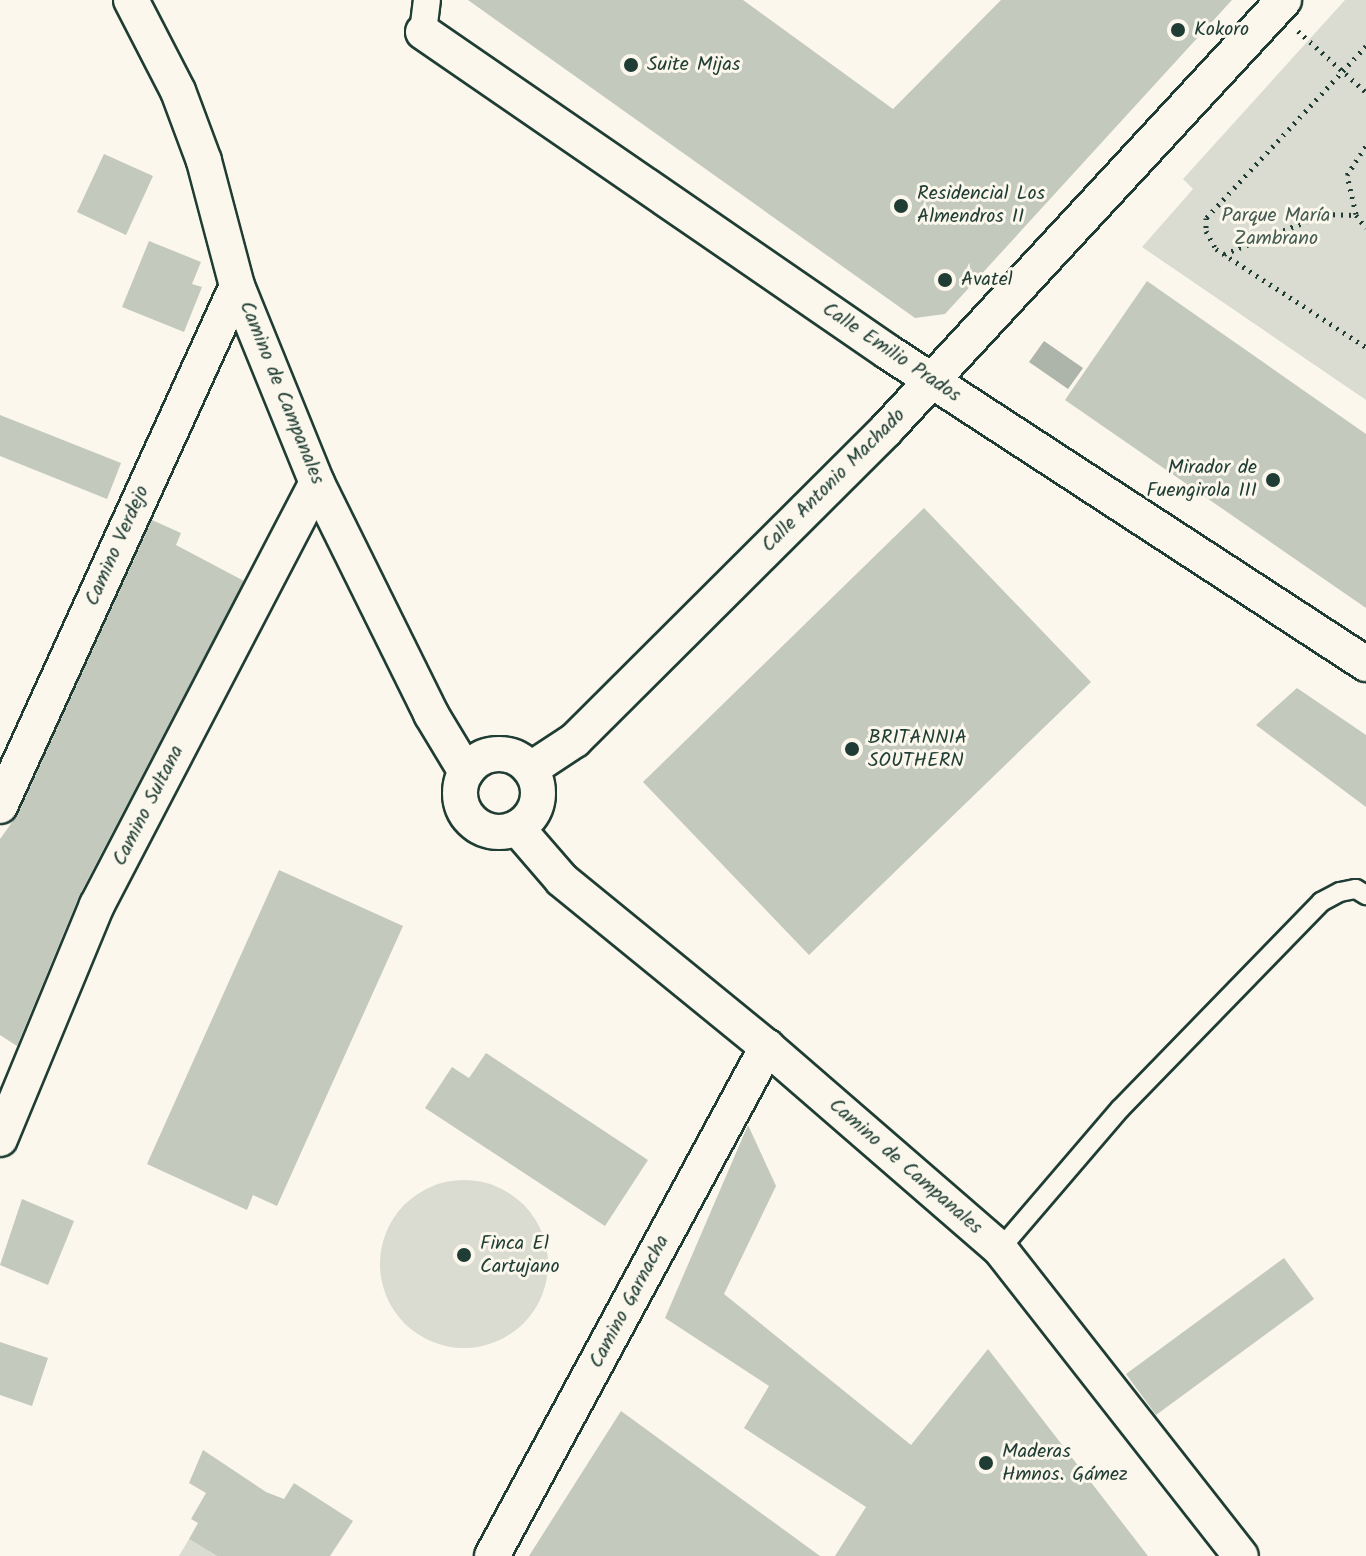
<!DOCTYPE html>
<meta charset="utf-8">
<style>
body{margin:0}
#map{position:relative;width:1366px;height:1556px;overflow:hidden;background:#fbf7ec;font-family:Kalam,sans-serif}
div>[style]{position:absolute}
.green>*{inset:0;background:#dbdcd1}
.round{border-radius:50%}
.water>*{inset:0;background:#adb4aa}
.building>*{inset:0;background:#c4c9be}
.path>*{height:5px;margin-top:-2.5px;transform-origin:0;background:repeating-linear-gradient(90deg,#1f3d34 0 2px,transparent 0 8px)}
.roads{filter:drop-shadow(2px 0 #1f3d34) drop-shadow(-2px 0 #1f3d34) drop-shadow(0 2px #1f3d34) drop-shadow(0 -2px #1f3d34)}
.service>*{height:18px;margin:-9px;padding:0 9px;transform-origin:9px;border-radius:9px;background:#fbf7ec}
.pedestrian>*{height:26px;margin:-13px;padding:0 13px;transform-origin:13px;border-radius:13px;background:#fbf7ec}
.minor>*{height:34px;margin:-17px;padding:0 17px;transform-origin:17px;border-radius:17px;background:#fbf7ec}
.minor>.ring{margin:-17px;padding:0;box-sizing:content-box;background:none;border:34px solid #fbf7ec;border-radius:50%}
.dots>*{width:22px;height:22px;translate:-50% -50%;box-sizing:border-box;border:4px solid #fbf7ec;border-radius:50%}
span{translate:-50% -50%;white-space:nowrap;text-align:center;line-height:1.15;-webkit-text-stroke:6px #fbf7ec;paint-order:stroke}
.poi-label{font-size:20px;color:#1f3d34}
.left{translate:0 -50%;text-align:left}
.right{translate:-100% -50%;text-align:right}
.park-label{font-size:20px;color:#455d53}
.street-label{font-size:20px;color:#1f3d34}
</style>
<div id="map">
<div class="green">
<i style="clip-path:polygon(1345px 0,1366px 0,1366px 400px,1142px 247px,1193px 189px,1183px 179px)"></i>
<i class="round" style="left:380px;top:1180px;width:168px;height:168px"></i>
<i style="clip-path:polygon(189px 1539px,217px 1556px,179px 1556px)"></i>
</div>
<div class="water">
<i style="clip-path:polygon(1044px 341px,1083px 368px,1068px 389px,1029px 362px)"></i>
</div>
<div class="building">
<i style="clip-path:polygon(468px 0,743px 0,893px 109px,1001px 0,1232px 0,945px 314px,915px 318px)"></i>
<i style="clip-path:polygon(104px 154px,153px 176px,126px 235px,77px 212px)"></i>
<i style="clip-path:polygon(149px 241px,201px 262px,192px 284px,202px 287px,184px 332px,122px 307px)"></i>
<i style="clip-path:polygon(1147px 281px,1366px 434px,1366px 608px,1065px 400px)"></i>
<i style="clip-path:polygon(0 415px,121px 463px,107px 499px,0 456px)"></i>
<i style="clip-path:polygon(924px 508px,1091px 682px,809px 955px,643px 782px)"></i>
<i style="clip-path:polygon(152px 520px,181px 533px,176px 545px,244px 581px,79px 896px,17px 1046px,0 1035px,0 839px,18px 814px)"></i>
<i style="clip-path:polygon(1297px 688px,1366px 735px,1366px 807px,1256px 725px)"></i>
<i style="clip-path:polygon(279px 870px,403px 926px,277px 1206px,253px 1195px,247px 1210px,147px 1164px)"></i>
<i style="clip-path:polygon(486px 1053px,648px 1160px,605px 1226px,425px 1108px,452px 1067px,469px 1078px)"></i>
<i style="clip-path:polygon(748px 1125px,776px 1186px,724px 1294px,911px 1445px,988px 1349px,1148px 1556px,835px 1556px,866px 1507px,744px 1428px,769px 1386px,665px 1318px)"></i>
<i style="clip-path:polygon(22px 1199px,74px 1221px,48px 1285px,0 1265px)"></i>
<i style="clip-path:polygon(1284px 1258px,1314px 1299px,1156px 1415px,1126px 1374px)"></i>
<i style="clip-path:polygon(0 1342px,48px 1358px,32px 1406px,0 1395px)"></i>
<i style="clip-path:polygon(621px 1411px,820px 1556px,529px 1556px)"></i>
<i style="clip-path:polygon(203px 1450px,266px 1492px,284px 1499px,294px 1483px,353px 1521px,330px 1556px,217px 1556px,189px 1539px,198px 1523px,191px 1519px,206px 1493px,189px 1483px)"></i>
</div>
<div class="path">
<i style="left:1298px;top:31px;width:91px;rotate:41.9deg"></i>
<i style="left:1366px;top:46px;width:235px;rotate:132.9deg"></i>
<i style="left:1206px;top:218px;width:13px;rotate:90deg"></i>
<i style="left:1206px;top:231px;width:21px;rotate:61deg"></i>
<i style="left:1216px;top:249px;width:179px;rotate:33.2deg"></i>
<i style="left:1356px;top:214px;width:40px;rotate:-103deg"></i>
<i style="left:1347px;top:175px;width:35px;rotate:-57deg"></i>
<i style="left:1224px;top:254px;width:109px;rotate:-21.6deg"></i>
<i style="left:1325px;top:214px;width:31px;rotate:2deg"></i>
<i style="left:1356px;top:215px;width:16px;rotate:52deg"></i>
</div>
<div class="roads">
<div class="service">
<i style="left:1000px;top:1249px;width:184px;rotate:-49.4deg"></i>
<i style="left:1120px;top:1109px;width:289px;rotate:-45.8deg"></i>
<i style="left:1321px;top:902px;width:21px;rotate:-28deg"></i>
<i style="left:1340px;top:892px;width:16px;rotate:-11deg"></i>
<i style="left:1356px;top:889px;width:12px;rotate:31deg"></i>
</div>
<div class="pedestrian">
<i style="left:423px;top:32px;width:32px;rotate:-83deg"></i>
</div>
<div class="minor">
<i style="left:131px;top:0;width:102px;rotate:62.7deg"></i>
<i style="left:178px;top:91px;width:75px;rotate:69.6deg"></i>
<i style="left:204px;top:161px;width:129px;rotate:75.2deg"></i>
<i style="left:237px;top:286px;width:213px;rotate:67.9deg"></i>
<i style="left:317px;top:483px;width:258px;rotate:63.7deg"></i>
<i style="left:431px;top:714px;width:68px;rotate:58.9deg"></i>
<i style="left:423px;top:32px;width:564px;rotate:34.53deg"></i>
<i style="left:888px;top:352px;width:571px;rotate:33.13deg"></i>
<i class="ring" style="left:460px;top:754px;width:44px;height:44px"></i>
<i style="left:531px;top:769px;width:53px;rotate:-33.4deg"></i>
<i style="left:575px;top:740px;width:439px;rotate:-44.9deg"></i>
<i style="left:886px;top:430px;width:586px;rotate:-47.21deg"></i>
<i style="left:0;top:806px;width:571px;rotate:-65.5deg"></i>
<i style="left:518px;top:829px;width:67px;rotate:49.2deg"></i>
<i style="left:562px;top:880px;width:264px;rotate:39.2deg"></i>
<i style="left:767px;top:1047px;width:308px;rotate:40.9deg"></i>
<i style="left:1000px;top:1249px;width:390px;rotate:51.9deg"></i>
<i style="left:0;top:1139px;width:253px;rotate:-67.5deg"></i>
<i style="left:97px;top:905px;width:476px;rotate:-62.5deg"></i>
<i style="left:492px;top:1556px;width:579px;rotate:-61.62deg"></i>
</div>
</div>
<div class="dots">
<i style="left:1178px;top:30px;background:#1f3d34"></i>
<i style="left:631px;top:65px;background:#1f3d34"></i>
<i style="left:901px;top:206px;background:#1f3d34"></i>
<i style="left:945px;top:280px;background:#1f3d34"></i>
<i style="left:1273px;top:480px;background:#1f3d34"></i>
<i style="left:852px;top:749px;background:#1f3d34"></i>
<i style="left:464px;top:1255px;background:#1f3d34"></i>
<i style="left:986px;top:1463px;background:#1f3d34"></i>
</div>
<div class="poi-label">
<span class="left" style="left:1194px;top:30px">Kokoro</span>
<span class="left" style="left:647px;top:65px">Suite Mijas</span>
<span class="left" style="left:917px;top:206px">Residencial Los<br>Almendros II</span>
<span class="left" style="left:961px;top:280px">Avatel</span>
<span class="right" style="left:1257px;top:480px">Mirador de<br>Fuengirola III</span>
<span class="left" style="left:868px;top:750px">BRITANNIA<br>SOUTHERN</span>
<span class="left" style="left:480px;top:1256px">Finca El<br>Cartujano</span>
<span class="left" style="left:1002px;top:1464px">Maderas<br>Hmnos. Gámez</span>
</div>
<div class="park-label">
<span style="left:1276px;top:228px">Parque María<br>Zambrano</span>
</div>
<div class="street-label">
<span style="left:891px;top:353px;rotate:34deg">Calle Emilio Prados</span>
<span style="left:281px;top:393px;rotate:68deg">Camino de Campanales</span>
<span style="left:834px;top:481px;rotate:-45deg">Calle Antonio Machado</span>
<span style="left:118px;top:546px;rotate:-66deg">Camino Verdejo</span>
<span style="left:149px;top:806px;rotate:-63deg">Camino Sultana</span>
<span style="left:905px;top:1167px;rotate:41deg">Camino de Campanales</span>
<span style="left:630px;top:1302px;rotate:-62deg">Camino Garnacha</span>
</div>
</div>
